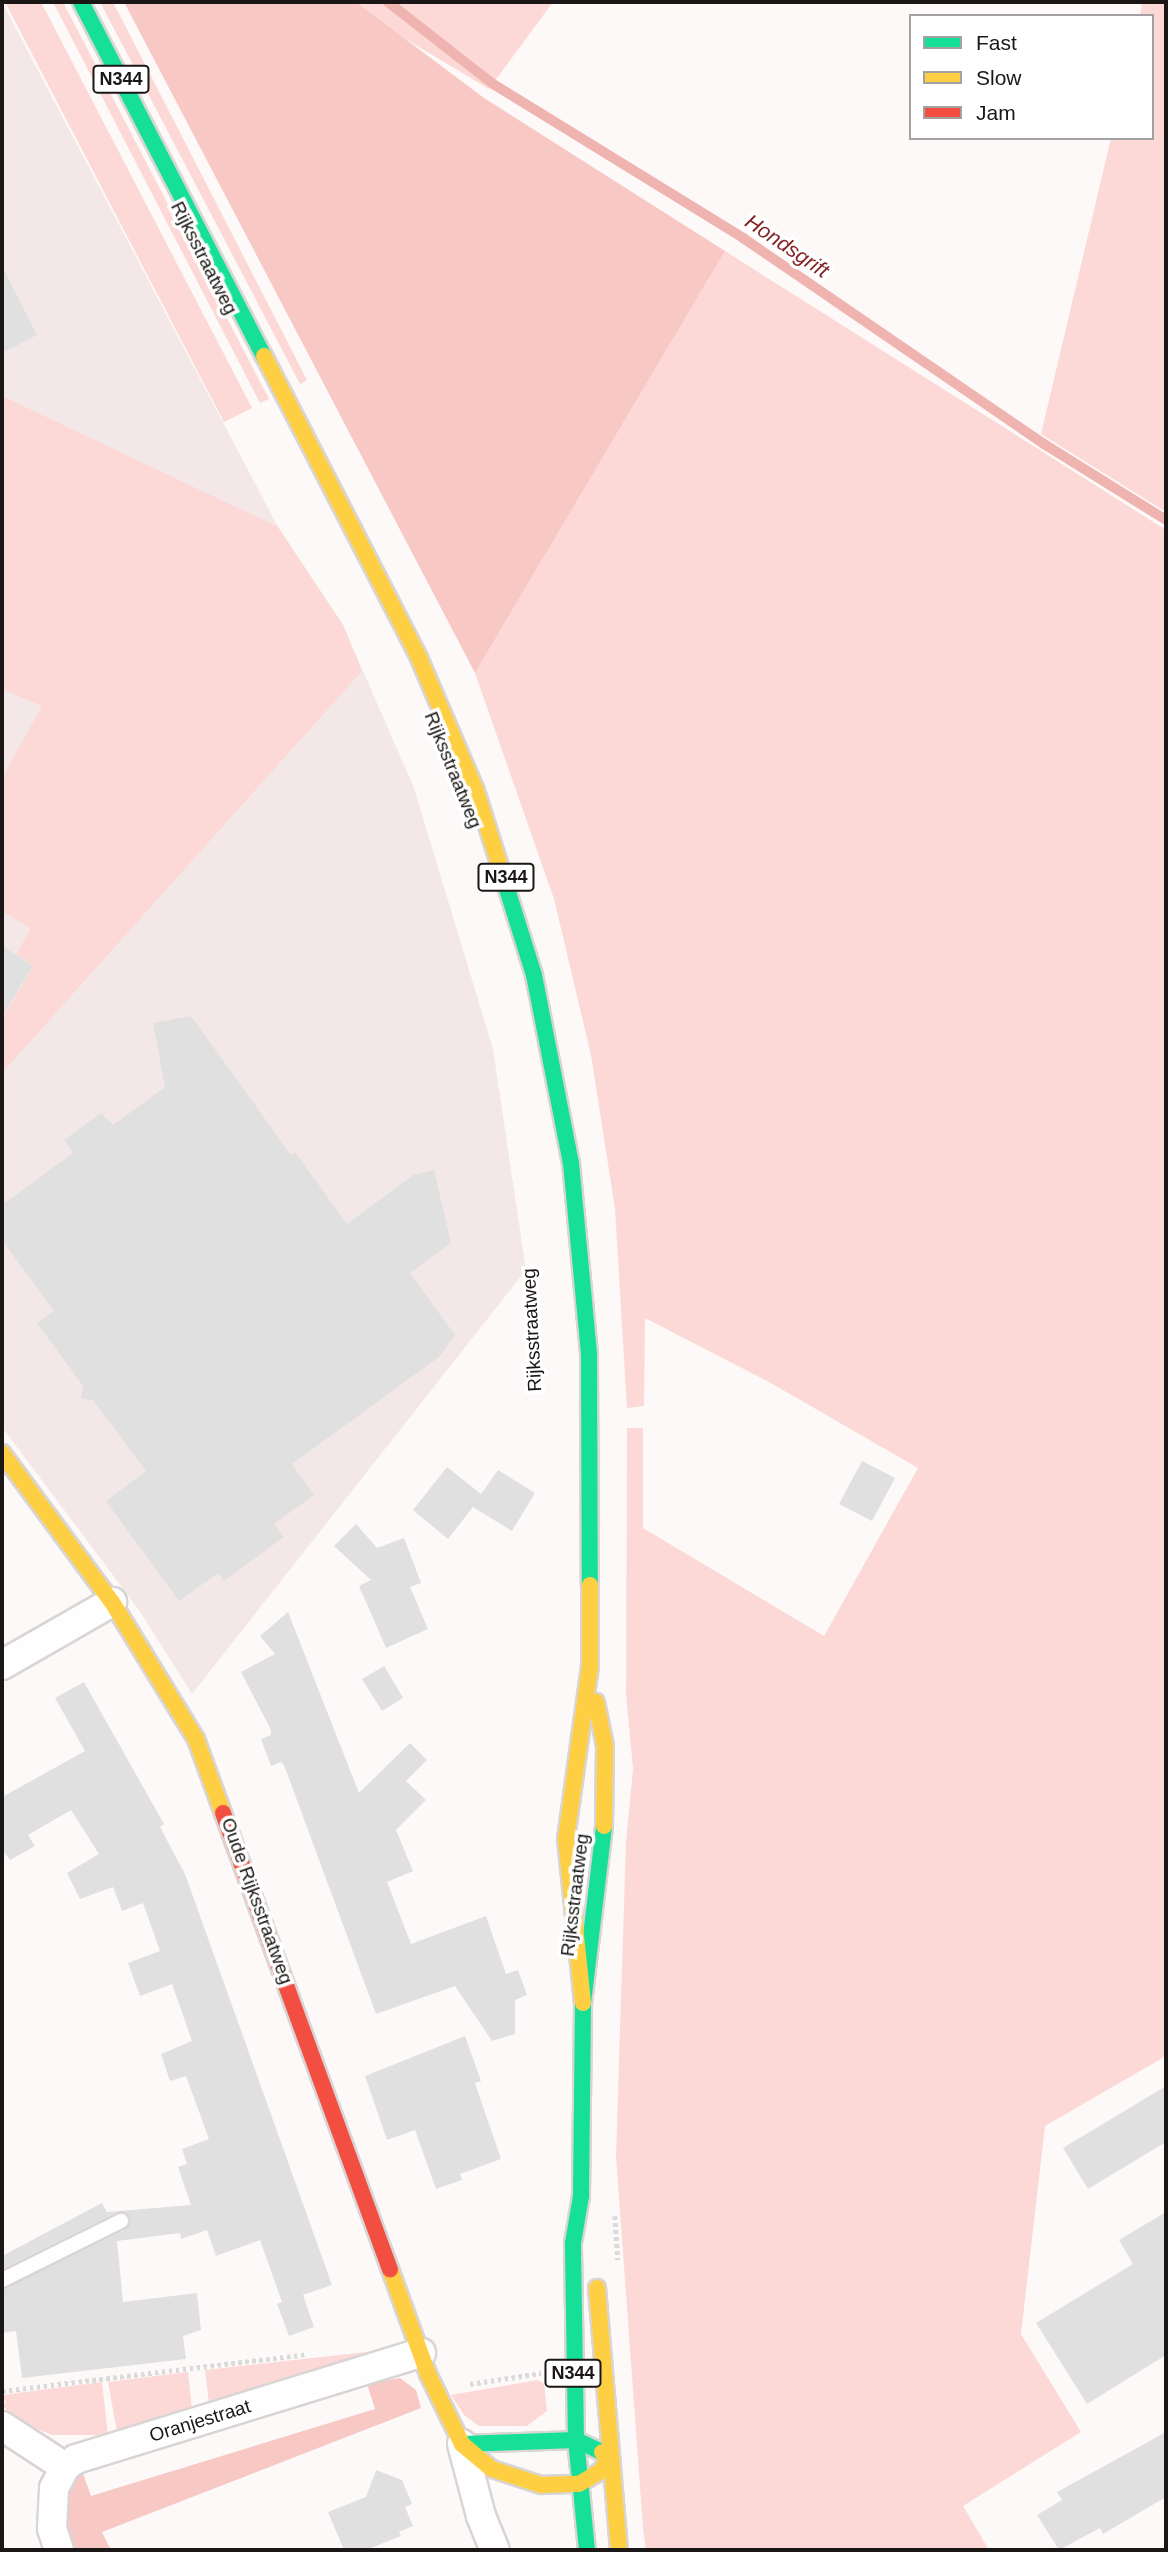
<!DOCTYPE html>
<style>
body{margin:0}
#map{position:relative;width:1168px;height:2552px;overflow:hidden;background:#fdf9f9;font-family:Helvetica,sans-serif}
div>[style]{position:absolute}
.built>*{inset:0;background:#f3e8e7}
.green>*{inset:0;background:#fcd9d6}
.forest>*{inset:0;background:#f7c8c4}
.stream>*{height:10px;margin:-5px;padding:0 5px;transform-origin:5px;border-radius:5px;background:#efb4b0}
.building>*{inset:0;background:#e0e0e0}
.path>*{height:4.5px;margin-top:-2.25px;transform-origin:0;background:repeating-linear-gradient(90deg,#dbdada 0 3.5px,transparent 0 7px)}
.roads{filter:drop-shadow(2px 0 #d9d5d5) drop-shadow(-2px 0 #d9d5d5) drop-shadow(0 2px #d9d5d5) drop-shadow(0 -2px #d9d5d5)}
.lane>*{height:14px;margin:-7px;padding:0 7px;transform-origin:7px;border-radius:7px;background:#fffefe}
.street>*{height:28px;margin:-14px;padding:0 14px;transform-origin:14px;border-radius:14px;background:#fffefe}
.fast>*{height:16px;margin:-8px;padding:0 8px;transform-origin:8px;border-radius:8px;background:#16e098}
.slow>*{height:16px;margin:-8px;padding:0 8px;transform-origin:8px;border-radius:8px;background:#ffcf43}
.jam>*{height:16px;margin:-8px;padding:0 8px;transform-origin:8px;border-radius:8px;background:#f24e42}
span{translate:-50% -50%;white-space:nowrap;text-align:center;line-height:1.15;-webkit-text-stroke:7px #fff;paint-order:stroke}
.shield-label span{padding:2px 5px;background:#fff;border:2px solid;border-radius:5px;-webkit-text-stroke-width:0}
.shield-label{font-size:18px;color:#1a1716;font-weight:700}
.street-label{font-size:19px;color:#1a1716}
.water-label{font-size:21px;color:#822325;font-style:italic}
.frame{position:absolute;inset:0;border:4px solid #1a1716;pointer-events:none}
.legend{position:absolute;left:909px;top:14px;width:245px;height:126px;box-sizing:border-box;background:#fff;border:2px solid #a3a2a2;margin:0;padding:9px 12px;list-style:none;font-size:21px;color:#1a1716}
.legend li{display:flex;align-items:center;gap:14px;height:35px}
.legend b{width:35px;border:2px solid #a3a2a2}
</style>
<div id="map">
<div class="built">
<i style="clip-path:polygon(2px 2px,278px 527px,343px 625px,414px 788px,493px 1049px,526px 1270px,192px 1694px,139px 1610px,2px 1427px)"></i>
</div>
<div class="green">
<i style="clip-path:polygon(5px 2px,41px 2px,252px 408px,224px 422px)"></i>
<i style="clip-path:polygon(53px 2px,63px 2px,269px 399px,260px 403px)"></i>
<i style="clip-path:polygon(100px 2px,113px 2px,307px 380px,300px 384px)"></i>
<i style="clip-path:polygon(356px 2px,553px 2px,489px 89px,404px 38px)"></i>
<i style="clip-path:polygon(1137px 2px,1166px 2px,1166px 512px,1041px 434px,1111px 138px,1152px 138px,1152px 16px,1140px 16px,1142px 5px)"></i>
<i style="clip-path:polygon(725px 251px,1166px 530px,1166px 2056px,1045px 2126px,1021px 2334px,1081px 2432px,963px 2506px,989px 2550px,646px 2550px,643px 2528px,616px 2156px,626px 1842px,633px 1769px,626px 1694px,627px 1428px,643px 1428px,643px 1528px,824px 1636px,918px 1468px,769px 1382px,645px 1318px,644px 1406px,627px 1408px,615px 1209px,591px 1055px,554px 899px,475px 673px)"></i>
<i style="clip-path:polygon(2px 396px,278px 527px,343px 625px,362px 671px,2px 1073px,2px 1019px,34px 966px,16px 954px,31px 929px,2px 911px,2px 778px,42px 706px,2px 689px)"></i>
<i style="clip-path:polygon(375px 2351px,363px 2357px,209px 2404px,205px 2370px)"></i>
<i style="clip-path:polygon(188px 2372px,192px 2409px,117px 2432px,108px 2382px)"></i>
<i style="clip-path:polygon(538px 2380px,544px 2384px,547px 2411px,527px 2426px,479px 2426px,464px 2415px,451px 2395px)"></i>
<i style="clip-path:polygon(102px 2382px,108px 2435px,52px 2435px,25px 2424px,2px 2406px,6px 2403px,2px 2395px)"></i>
</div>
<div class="forest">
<i style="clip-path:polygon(124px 2px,356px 2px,484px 98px,725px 251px,475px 673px)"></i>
<i style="clip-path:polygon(400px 2378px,416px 2390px,421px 2408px,102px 2532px,111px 2550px,73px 2550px,64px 2521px,65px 2502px,79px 2473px,82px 2471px,91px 2496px,375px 2409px,367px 2384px)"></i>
</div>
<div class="stream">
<i style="left:388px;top:2px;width:133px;rotate:38deg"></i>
<i style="left:493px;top:84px;width:294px;rotate:31.6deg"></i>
<i style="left:743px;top:238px;width:365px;rotate:34.4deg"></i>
<i style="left:1044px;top:444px;width:144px;rotate:31.9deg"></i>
</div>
<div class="building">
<i style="clip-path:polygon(2px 266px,37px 335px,2px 353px)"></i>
<i style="clip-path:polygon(2px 946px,33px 966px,2px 1017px)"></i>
<i style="clip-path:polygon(191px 1016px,291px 1155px,295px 1152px,347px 1224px,413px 1175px,434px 1170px,451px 1243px,410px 1273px,455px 1335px,439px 1357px,292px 1464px,314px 1495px,274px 1524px,284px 1537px,224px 1581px,218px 1573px,179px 1601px,106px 1501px,146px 1471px,93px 1400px,81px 1398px,83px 1386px,37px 1323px,54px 1311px,2px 1240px,2px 1205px,73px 1153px,64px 1140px,101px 1113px,113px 1125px,165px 1087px,153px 1023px)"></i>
<i style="clip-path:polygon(862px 1461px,895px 1478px,872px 1521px,839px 1504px)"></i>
<i style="clip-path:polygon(447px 1467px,481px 1494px,498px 1470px,535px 1493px,512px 1531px,473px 1507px,448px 1539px,413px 1510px)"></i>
<i style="clip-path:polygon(356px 1524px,377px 1548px,404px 1538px,421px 1583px,410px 1587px,428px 1629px,386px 1648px,359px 1586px,371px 1580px,334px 1546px)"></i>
<i style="clip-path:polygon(288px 1612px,359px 1793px,410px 1743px,427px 1760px,406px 1781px,426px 1800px,396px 1830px,413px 1871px,387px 1882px,411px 1944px,486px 1916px,506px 1974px,518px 1970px,527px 1995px,515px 2000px,515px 2034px,492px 2041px,455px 1986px,376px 2014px,284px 1765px,281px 1762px,271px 1766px,261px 1739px,271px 1735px,271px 1730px,241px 1672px,275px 1654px,260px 1636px)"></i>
<i style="clip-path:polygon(384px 1666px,403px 1698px,382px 1711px,362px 1679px)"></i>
<i style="clip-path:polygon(84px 1682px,164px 1824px,160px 1827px,185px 1874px,332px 2285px,303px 2295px,314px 2327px,289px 2336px,277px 2304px,282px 2302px,260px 2240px,216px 2256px,207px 2230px,181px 2239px,180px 2233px,117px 2241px,123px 2302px,197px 2293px,201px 2330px,183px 2336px,186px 2359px,22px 2378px,16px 2331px,2px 2333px,2px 2290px,125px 2230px,130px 2217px,117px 2212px,2px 2269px,2px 2256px,102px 2203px,107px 2212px,191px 2205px,178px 2167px,187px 2164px,182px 2149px,209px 2139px,186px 2076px,170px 2081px,161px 2054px,192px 2041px,172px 1984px,140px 1996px,128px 1963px,160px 1951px,143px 1903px,122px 1911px,113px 1887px,80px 1899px,67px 1873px,99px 1854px,71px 1810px,28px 1835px,35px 1846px,10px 1860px,2px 1849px,2px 1792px,4px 1796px,85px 1751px,55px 1698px)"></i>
<i style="clip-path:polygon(465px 2036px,481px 2081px,475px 2083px,501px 2159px,460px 2174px,462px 2180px,436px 2189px,415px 2130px,387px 2140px,365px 2076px)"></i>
<i style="clip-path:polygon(1166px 2086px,1166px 2142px,1088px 2189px,1063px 2148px)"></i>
<i style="clip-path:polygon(1166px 2212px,1166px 2355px,1087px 2404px,1036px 2323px,1133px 2264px,1119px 2240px)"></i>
<i style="clip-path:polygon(1166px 2432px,1166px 2497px,1103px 2534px,1100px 2528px,1059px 2550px,1037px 2515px,1062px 2500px,1057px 2492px)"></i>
<i style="clip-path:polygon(376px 2470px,402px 2480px,412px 2504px,405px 2507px,413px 2526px,399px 2532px,401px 2536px,366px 2550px,344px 2550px,328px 2512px,366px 2497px)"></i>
</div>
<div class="path">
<i style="left:615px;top:2216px;width:44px;rotate:86.1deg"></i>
<i style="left:470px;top:2384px;width:72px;rotate:-8.8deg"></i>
<i style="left:2px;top:2391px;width:307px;rotate:-6.9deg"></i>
</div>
<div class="roads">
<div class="lane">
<i style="left:2px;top:2280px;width:133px;rotate:-26.4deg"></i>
</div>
<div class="street">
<i style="left:2px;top:1665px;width:127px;rotate:-29.8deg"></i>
<i style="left:2px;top:2426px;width:75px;rotate:33.1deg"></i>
<i style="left:462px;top:2444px;width:74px;rotate:75.2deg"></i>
<i style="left:481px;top:2516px;width:37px;rotate:68deg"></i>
<i style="left:59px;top:2550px;width:23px;rotate:-108deg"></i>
<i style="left:52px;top:2528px;width:40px;rotate:-87.1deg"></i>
<i style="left:54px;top:2488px;width:24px;rotate:-62deg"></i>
<i style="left:65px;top:2467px;width:14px;rotate:-36deg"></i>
<i style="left:76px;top:2459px;width:361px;rotate:-17.1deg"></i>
</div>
<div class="fast">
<i style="left:81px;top:2px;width:399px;rotate:62.7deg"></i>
<i style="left:502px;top:873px;width:107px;rotate:72.6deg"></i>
<i style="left:534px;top:975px;width:192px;rotate:78.9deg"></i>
<i style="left:571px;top:1163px;width:193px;rotate:84.6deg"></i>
<i style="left:589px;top:1355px;width:230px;rotate:89.8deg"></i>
<i style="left:462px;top:2444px;width:114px;rotate:-2deg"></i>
<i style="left:576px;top:2440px;width:29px;rotate:25deg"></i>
<i style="left:587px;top:2550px;width:111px;rotate:-95.7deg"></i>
<i style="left:576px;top:2440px;width:197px;rotate:-90.9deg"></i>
<i style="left:573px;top:2243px;width:48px;rotate:-80.3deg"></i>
<i style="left:581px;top:2196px;width:193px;rotate:-89.4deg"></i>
<i style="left:583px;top:2003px;width:178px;rotate:-83.2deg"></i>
</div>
<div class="slow">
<i style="left:264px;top:356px;width:339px;rotate:62.8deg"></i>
<i style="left:419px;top:658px;width:145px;rotate:66.8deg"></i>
<i style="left:476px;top:791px;width:86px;rotate:72.4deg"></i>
<i style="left:2px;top:1453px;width:185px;rotate:53.6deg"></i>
<i style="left:112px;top:1602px;width:161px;rotate:58.5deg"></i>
<i style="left:196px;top:1739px;width:79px;rotate:70deg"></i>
<i style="left:596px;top:1702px;width:45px;rotate:78.4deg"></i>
<i style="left:605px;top:1746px;width:80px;rotate:90.7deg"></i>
<i style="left:583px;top:2003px;width:165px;rotate:-95.9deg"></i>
<i style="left:566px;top:1839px;width:174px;rotate:-82.1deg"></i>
<i style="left:590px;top:1667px;width:82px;rotate:-90deg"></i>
<i style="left:390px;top:2269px;width:112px;rotate:70.1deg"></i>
<i style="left:428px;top:2374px;width:78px;rotate:64.1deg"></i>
<i style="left:462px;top:2444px;width:39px;rotate:40deg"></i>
<i style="left:492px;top:2469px;width:52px;rotate:18.1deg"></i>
<i style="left:541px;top:2485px;width:38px;rotate:-2deg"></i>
<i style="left:579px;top:2484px;width:26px;rotate:-31deg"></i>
<i style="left:601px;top:2471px;width:14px;rotate:-60deg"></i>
<i style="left:608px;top:2459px;width:9px;rotate:-131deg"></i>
<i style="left:597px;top:2288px;width:263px;rotate:85.2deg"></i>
</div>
<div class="jam">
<i style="left:223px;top:1813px;width:486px;rotate:69.9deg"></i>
</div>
</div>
<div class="shield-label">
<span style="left:121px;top:79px">N344</span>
<span style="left:506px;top:877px">N344</span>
<span style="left:573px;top:2373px">N344</span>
</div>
<div class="street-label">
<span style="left:204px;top:258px;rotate:63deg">Rijksstraatweg</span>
<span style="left:453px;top:770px;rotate:68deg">Rijksstraatweg</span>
<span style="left:532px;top:1330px;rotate:-93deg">Rijksstraatweg</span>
<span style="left:575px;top:1895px;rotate:-83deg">Rijksstraatweg</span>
<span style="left:257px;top:1901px;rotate:70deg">Oude Rijksstraatweg</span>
<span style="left:200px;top:2421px;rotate:-17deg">Oranjestraat</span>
</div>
<div class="water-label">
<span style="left:787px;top:246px;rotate:34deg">Hondsgrift</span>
</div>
<div class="frame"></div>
<ul class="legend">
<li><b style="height:9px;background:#16e098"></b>Fast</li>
<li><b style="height:9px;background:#ffcf43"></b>Slow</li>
<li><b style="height:9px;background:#f24e42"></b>Jam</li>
</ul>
</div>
